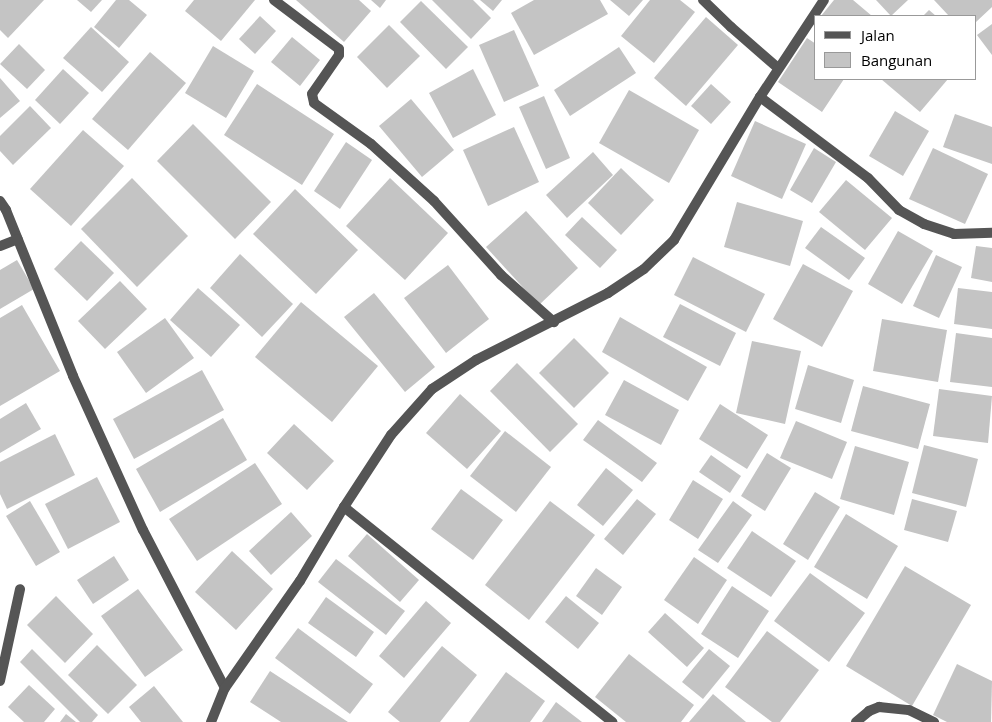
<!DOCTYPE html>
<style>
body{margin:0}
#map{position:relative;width:992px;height:722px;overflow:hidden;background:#fff;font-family:"Open Sans",sans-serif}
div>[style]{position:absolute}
.building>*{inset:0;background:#c4c4c4}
.street>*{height:10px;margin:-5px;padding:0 5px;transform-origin:5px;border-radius:5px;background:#555}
span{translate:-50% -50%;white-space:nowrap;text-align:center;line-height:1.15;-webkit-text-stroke:4px #fff;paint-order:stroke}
.legend{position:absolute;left:814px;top:15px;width:162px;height:65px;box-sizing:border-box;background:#fff;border:1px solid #999;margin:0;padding:6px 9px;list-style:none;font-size:15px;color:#000}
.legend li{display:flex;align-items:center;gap:10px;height:25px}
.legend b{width:25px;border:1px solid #999}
</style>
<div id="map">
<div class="building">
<i style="clip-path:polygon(0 0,44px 0,8px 38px,0 30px)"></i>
<i style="clip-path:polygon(77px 0,102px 0,91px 12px)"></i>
<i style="clip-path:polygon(116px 0,129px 0,147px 15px,119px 48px,94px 27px)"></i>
<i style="clip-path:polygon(194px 0,255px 0,221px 41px,185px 11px)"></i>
<i style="clip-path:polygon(296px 0,359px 0,371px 11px,344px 42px)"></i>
<i style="clip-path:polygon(371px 0,386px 0,380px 8px)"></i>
<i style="clip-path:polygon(432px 0,473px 0,491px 18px,471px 39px)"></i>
<i style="clip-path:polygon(480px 0,502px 0,493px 11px)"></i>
<i style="clip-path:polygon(534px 0,600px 0,608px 14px,534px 55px,511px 13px)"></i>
<i style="clip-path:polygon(610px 0,643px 0,629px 16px)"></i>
<i style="clip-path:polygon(650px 0,680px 0,695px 12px,654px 63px,621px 36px)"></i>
<i style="clip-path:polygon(834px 0,853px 0,872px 16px,821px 16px)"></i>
<i style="clip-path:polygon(876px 0,908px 0,891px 16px)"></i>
<i style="clip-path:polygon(934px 0,992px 0,992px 7px,976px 22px,976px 16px,949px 16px)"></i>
<i style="clip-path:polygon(421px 1px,468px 47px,446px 69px,400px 22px)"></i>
<i style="clip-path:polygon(929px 10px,936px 16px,923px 16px)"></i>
<i style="clip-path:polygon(260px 16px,276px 31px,255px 54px,239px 39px)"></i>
<i style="clip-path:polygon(706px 17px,738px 45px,686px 106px,654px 78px)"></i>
<i style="clip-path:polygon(992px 24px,992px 55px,977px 35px)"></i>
<i style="clip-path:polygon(389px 25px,420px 56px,387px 88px,357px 57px)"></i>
<i style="clip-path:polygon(91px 27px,129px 62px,102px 92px,63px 58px)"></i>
<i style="clip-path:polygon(514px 30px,539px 86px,504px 102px,479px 45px)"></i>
<i style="clip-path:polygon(292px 37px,320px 60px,300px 86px,271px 62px)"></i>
<i style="clip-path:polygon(807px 38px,816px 44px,816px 79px,844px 79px,822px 112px,778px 82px)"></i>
<i style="clip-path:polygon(19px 44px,45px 70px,27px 89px,0 64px)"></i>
<i style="clip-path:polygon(213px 46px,254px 71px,226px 118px,185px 93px)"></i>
<i style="clip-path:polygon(619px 47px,636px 73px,570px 116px,554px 90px)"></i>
<i style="clip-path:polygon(150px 52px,186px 83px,128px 150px,92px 119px)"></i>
<i style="clip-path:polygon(63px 69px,89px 93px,60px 124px,35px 100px)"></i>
<i style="clip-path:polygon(473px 69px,496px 115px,453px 138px,429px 93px)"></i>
<i style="clip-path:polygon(0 78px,20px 101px,0 118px)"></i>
<i style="clip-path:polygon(881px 79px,948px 79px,920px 112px)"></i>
<i style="clip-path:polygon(257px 84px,334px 134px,302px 185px,224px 135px)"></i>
<i style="clip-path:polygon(711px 84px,731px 102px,711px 124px,691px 106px)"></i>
<i style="clip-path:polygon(629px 90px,699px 130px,669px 183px,599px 143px)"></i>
<i style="clip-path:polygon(544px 96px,570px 158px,546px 169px,519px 107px)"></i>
<i style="clip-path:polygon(411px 99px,454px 150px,422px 177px,379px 126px)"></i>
<i style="clip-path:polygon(30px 106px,51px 128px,13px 165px,0 151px,0 136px)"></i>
<i style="clip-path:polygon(895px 111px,929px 131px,903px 176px,869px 156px)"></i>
<i style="clip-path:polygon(955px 114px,992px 127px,992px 164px,943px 147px)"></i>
<i style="clip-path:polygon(755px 121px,806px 144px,782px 199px,731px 176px)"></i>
<i style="clip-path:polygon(193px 124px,271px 202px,235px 239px,157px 161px)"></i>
<i style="clip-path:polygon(514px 127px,539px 182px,488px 206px,463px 150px)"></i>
<i style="clip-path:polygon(83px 130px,124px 166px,71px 226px,30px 189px)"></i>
<i style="clip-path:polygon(346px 142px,372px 160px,340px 209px,314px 191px)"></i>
<i style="clip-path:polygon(814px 148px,836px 162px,812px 203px,790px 190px)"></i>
<i style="clip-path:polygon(933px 148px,988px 174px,965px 224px,909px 199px)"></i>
<i style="clip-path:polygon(593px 152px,613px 175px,567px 218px,546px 195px)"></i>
<i style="clip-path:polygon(621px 168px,654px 200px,621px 235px,588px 203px)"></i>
<i style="clip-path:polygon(132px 178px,188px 236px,137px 287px,81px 229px)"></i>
<i style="clip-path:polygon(390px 178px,448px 233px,405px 280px,346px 226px)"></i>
<i style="clip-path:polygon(846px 180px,892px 218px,865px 250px,819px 212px)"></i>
<i style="clip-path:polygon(295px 189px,358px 250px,316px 294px,253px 234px)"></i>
<i style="clip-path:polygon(737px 202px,803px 221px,790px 266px,724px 247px)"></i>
<i style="clip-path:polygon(526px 211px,578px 268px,539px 305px,486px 247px)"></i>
<i style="clip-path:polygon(582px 217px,617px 250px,600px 268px,565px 235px)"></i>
<i style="clip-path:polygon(821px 227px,865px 258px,849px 280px,805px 248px)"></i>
<i style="clip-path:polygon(898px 231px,933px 251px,902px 304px,868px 284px)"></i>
<i style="clip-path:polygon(81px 241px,114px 273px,87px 301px,54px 269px)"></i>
<i style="clip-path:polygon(976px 246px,992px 248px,992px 282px,971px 278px)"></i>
<i style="clip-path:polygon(240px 254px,293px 304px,262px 337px,210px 288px)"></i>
<i style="clip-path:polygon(936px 255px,962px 267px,939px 318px,913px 306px)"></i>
<i style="clip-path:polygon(693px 257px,765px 294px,746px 332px,674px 295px)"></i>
<i style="clip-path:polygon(17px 260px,34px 289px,0 309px,0 270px)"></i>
<i style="clip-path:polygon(803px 264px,853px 291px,822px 347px,773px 319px)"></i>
<i style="clip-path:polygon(448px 265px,489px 319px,446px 353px,404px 298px)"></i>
<i style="clip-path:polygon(120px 281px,147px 309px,105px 349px,78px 321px)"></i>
<i style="clip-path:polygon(198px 288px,240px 325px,211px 357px,170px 320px)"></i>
<i style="clip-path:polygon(958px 288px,992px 292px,992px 329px,954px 324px)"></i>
<i style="clip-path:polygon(374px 293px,435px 367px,405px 392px,344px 317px)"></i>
<i style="clip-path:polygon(301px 302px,378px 366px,332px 422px,255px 357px)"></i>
<i style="clip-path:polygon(680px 304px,736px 333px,720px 366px,663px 337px)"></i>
<i style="clip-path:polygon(22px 305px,60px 371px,0 406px,0 318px)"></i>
<i style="clip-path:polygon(620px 317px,707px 367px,688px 401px,602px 352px)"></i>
<i style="clip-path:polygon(165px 318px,194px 358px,146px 393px,117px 352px)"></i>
<i style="clip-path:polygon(882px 319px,947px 330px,938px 382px,873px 371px)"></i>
<i style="clip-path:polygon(956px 333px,992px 338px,992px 387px,950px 382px)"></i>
<i style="clip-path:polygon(574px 338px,609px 373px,574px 408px,539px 373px)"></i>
<i style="clip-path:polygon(752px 341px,801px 351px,785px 424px,736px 413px)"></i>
<i style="clip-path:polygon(517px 363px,578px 424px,550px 452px,490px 391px)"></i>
<i style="clip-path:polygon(808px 365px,854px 380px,841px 423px,795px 409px)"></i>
<i style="clip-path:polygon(202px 370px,224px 410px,134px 459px,113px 419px)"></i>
<i style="clip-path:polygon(624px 380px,679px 410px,661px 445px,605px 415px)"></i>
<i style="clip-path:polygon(863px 386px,930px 404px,918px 449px,851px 431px)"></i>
<i style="clip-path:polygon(939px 389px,992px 396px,988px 443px,933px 436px)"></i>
<i style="clip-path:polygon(460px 394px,501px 431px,467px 469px,426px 433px)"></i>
<i style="clip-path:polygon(26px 403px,41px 429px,0 453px,0 419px)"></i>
<i style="clip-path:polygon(720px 404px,768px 435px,747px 469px,699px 439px)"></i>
<i style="clip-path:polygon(223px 418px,247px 460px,160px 512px,136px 469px)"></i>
<i style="clip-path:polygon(598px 420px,657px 463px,642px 482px,583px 440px)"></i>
<i style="clip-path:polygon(796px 421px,847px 442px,832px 479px,780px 458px)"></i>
<i style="clip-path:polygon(294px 424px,334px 461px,307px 490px,267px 453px)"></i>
<i style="clip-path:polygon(505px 431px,551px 467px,516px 512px,470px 476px)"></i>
<i style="clip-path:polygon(55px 434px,75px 475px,7px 509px,0 494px,0 462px)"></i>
<i style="clip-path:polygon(924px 445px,978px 459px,966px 507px,912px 493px)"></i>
<i style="clip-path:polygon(855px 446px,909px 462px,894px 515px,840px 499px)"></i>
<i style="clip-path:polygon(767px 453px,791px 468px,765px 511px,741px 496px)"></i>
<i style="clip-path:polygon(711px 455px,741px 476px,730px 493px,699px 472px)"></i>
<i style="clip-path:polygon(255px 463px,282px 504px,197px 561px,169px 519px)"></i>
<i style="clip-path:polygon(606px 468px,633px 490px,603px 526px,577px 505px)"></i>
<i style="clip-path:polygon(97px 477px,120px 522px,68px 549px,45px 504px)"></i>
<i style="clip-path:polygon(693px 480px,723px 499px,698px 539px,669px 520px)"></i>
<i style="clip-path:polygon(461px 489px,503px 520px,473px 560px,431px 529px)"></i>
<i style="clip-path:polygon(815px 492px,840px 507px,808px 560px,783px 544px)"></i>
<i style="clip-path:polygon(637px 499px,656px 514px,623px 555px,604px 539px)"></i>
<i style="clip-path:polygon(912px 499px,957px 511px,948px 542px,904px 530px)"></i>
<i style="clip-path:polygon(30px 501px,60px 552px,36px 566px,6px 516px)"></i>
<i style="clip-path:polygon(550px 501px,595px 535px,529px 620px,485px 585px)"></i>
<i style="clip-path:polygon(733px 501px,752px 515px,718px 563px,698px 550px)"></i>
<i style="clip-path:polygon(291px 512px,312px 536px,271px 575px,249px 551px)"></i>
<i style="clip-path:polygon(846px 514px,898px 546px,867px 599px,814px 567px)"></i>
<i style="clip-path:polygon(752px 531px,796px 561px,771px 597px,727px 568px)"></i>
<i style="clip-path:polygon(367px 534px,419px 580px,400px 602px,348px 556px)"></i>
<i style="clip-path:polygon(232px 551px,273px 589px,236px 630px,195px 592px)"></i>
<i style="clip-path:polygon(114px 556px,129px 580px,93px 604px,77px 580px)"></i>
<i style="clip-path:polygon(694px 557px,727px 580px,698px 624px,664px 600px)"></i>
<i style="clip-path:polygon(336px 559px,405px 611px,386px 635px,318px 582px)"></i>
<i style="clip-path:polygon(905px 566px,971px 605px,912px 706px,846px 666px)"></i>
<i style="clip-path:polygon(596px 568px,622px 587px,602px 615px,576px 596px)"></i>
<i style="clip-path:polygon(810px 573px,865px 613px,829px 662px,774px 621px)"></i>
<i style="clip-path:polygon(732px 586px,769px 611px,738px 658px,701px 634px)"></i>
<i style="clip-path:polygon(138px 589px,183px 650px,145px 677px,101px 616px)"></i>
<i style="clip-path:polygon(56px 596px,93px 634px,65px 663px,27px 625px)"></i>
<i style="clip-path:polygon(566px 596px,599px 623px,578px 649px,545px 622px)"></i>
<i style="clip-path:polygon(326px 597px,374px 632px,356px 657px,308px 623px)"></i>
<i style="clip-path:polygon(426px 601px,451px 623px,404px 678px,379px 656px)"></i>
<i style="clip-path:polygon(665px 613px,704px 648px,687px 667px,648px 632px)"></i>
<i style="clip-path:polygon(298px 628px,373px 684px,350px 714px,275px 658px)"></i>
<i style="clip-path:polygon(767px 631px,819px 670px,780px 722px,772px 722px,725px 687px)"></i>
<i style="clip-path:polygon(97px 645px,137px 685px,108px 714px,68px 675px)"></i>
<i style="clip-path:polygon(442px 646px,477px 675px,440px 722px,400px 722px,388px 712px)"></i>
<i style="clip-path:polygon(32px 649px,98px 715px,92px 722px,80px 722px,20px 662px)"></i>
<i style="clip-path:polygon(709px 649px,730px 666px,703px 699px,682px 682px)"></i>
<i style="clip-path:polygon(629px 654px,694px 705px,681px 722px,626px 722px,595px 697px)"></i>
<i style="clip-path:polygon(957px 664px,992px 681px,991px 722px,947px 722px,933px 715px)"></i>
<i style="clip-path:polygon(270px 671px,348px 722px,281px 722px,250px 702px)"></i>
<i style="clip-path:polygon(506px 672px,545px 701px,530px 722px,469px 722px)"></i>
<i style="clip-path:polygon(29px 685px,55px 709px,44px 722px,24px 722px,8px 707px)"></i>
<i style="clip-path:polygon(154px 686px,183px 722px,141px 722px,129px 707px)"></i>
<i style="clip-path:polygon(713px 694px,746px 722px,689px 722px)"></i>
<i style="clip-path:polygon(556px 702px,582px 722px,542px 722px)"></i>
<i style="clip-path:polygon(66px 714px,76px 722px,60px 722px)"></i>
</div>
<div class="street">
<i style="left:274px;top:0;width:81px;rotate:37deg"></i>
<i style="left:339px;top:49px;width:6px;rotate:90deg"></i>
<i style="left:339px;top:55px;width:47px;rotate:124.7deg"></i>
<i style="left:312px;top:94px;width:9px;rotate:77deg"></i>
<i style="left:314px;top:103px;width:70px;rotate:35.7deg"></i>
<i style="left:371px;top:144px;width:85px;rotate:42.1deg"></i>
<i style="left:434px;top:201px;width:100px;rotate:47.8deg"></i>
<i style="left:501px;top:275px;width:71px;rotate:41.6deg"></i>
<i style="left:703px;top:0;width:39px;rotate:44deg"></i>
<i style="left:731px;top:27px;width:62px;rotate:41.1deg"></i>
<i style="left:760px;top:97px;width:135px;rotate:36.9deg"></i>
<i style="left:868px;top:178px;width:45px;rotate:45.9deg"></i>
<i style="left:899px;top:210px;width:29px;rotate:29deg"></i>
<i style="left:924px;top:224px;width:32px;rotate:18deg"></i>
<i style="left:954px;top:234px;width:38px;rotate:-2deg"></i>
<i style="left:0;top:201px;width:11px;rotate:56deg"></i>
<i style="left:6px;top:210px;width:179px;rotate:68deg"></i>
<i style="left:73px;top:376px;width:169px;rotate:65.6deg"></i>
<i style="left:143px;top:530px;width:178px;rotate:62.6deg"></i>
<i style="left:0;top:246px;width:19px;rotate:-21deg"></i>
<i style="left:344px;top:507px;width:344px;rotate:38.7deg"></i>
<i style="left:0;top:681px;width:94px;rotate:-77.7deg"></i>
<i style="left:211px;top:722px;width:37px;rotate:-68deg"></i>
<i style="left:225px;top:688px;width:131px;rotate:-55deg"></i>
<i style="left:300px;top:581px;width:86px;rotate:-59.3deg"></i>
<i style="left:344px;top:507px;width:86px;rotate:-56.9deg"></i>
<i style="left:391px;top:435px;width:62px;rotate:-48.3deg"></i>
<i style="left:432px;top:389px;width:53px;rotate:-33.4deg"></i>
<i style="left:476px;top:360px;width:148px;rotate:-26.9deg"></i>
<i style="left:608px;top:293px;width:43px;rotate:-33.7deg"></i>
<i style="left:644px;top:269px;width:42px;rotate:-44deg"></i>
<i style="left:674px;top:240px;width:167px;rotate:-59deg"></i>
<i style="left:760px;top:97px;width:116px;rotate:-56.6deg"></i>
<i style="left:856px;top:722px;width:17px;rotate:-40deg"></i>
<i style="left:869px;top:711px;width:11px;rotate:-22deg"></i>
<i style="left:879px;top:707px;width:30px;rotate:6deg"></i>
<i style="left:909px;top:710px;width:28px;rotate:26deg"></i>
</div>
<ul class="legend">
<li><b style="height:6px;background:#555"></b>Jalan</li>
<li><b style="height:14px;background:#c4c4c4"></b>Bangunan</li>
</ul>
</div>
